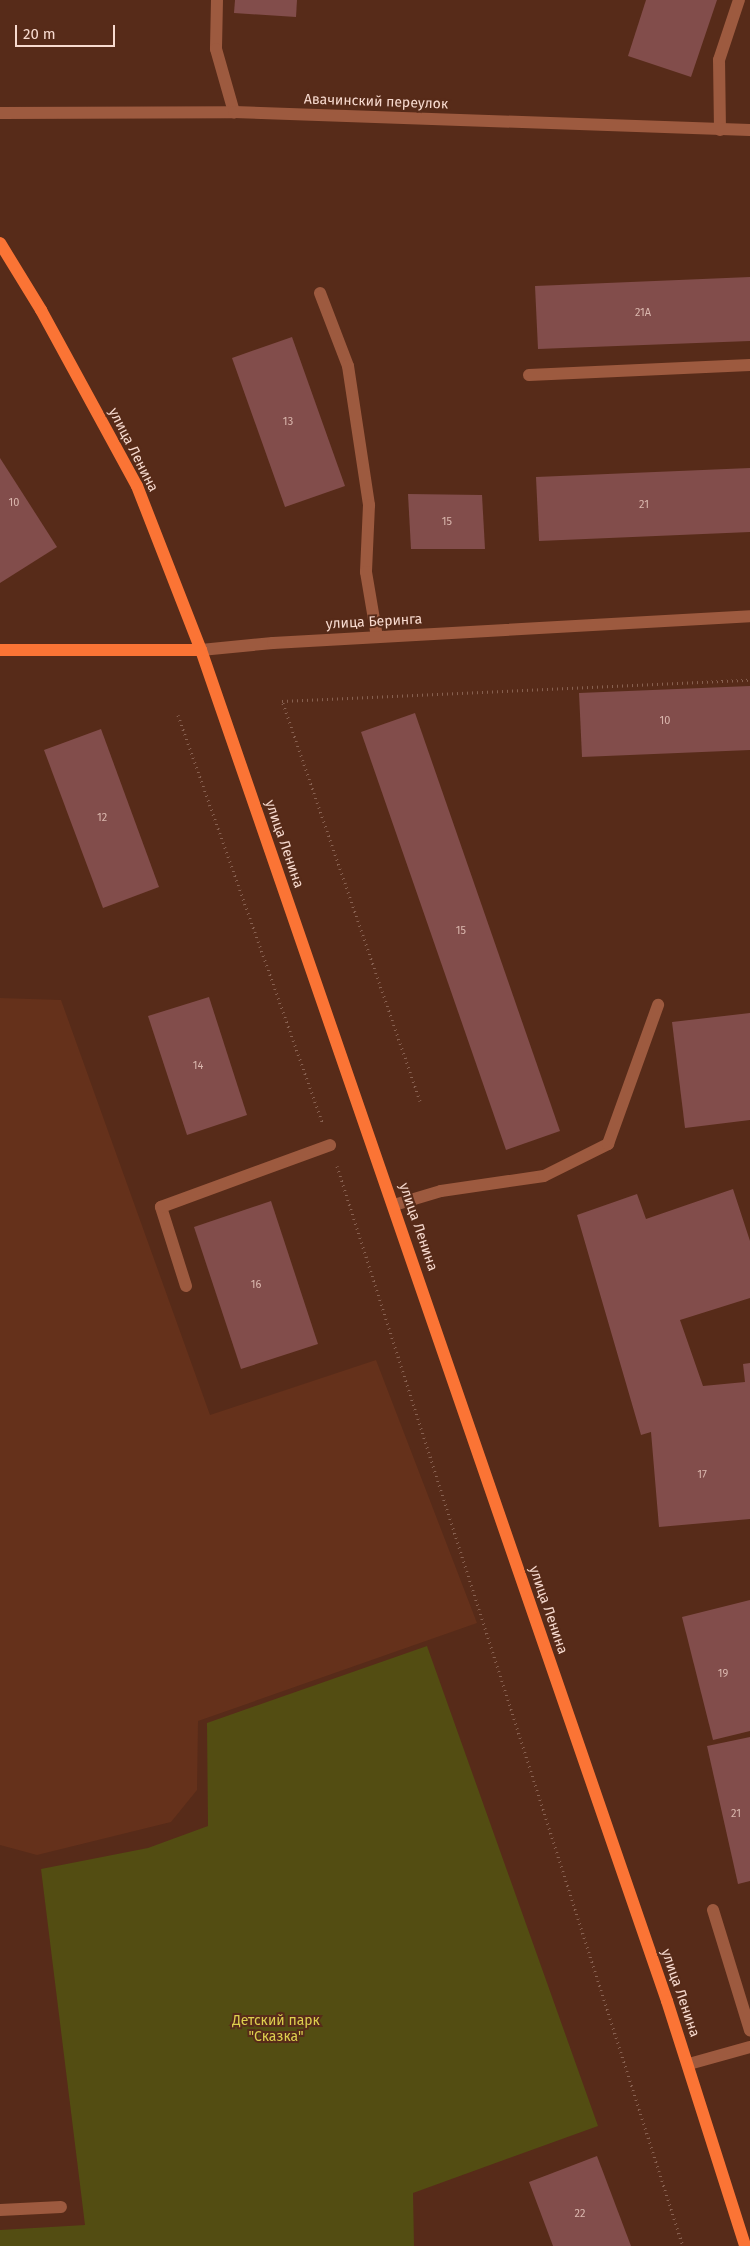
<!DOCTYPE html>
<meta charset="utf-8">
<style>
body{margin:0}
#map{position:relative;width:750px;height:2246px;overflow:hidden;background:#572b19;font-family:"Fira Sans",sans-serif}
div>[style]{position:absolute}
.built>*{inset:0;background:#65311b}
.green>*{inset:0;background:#534d12}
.building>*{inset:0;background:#824d4b}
.path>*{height:3px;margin-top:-1.5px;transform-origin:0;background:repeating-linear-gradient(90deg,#876050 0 1px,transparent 0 5px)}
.service>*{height:12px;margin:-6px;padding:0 6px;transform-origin:6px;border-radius:6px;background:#9d5a3f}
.minor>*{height:12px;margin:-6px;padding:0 6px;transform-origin:6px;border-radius:6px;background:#9d5a3f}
.tertiary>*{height:12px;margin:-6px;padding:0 6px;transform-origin:6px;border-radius:6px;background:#9d5a3f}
.primary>*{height:12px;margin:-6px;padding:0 6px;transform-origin:6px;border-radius:6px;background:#fb7435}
span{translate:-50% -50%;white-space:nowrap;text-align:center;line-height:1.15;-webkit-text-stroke:4px #572b19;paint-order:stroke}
.number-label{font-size:11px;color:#dab7ae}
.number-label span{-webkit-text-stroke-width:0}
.street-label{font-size:14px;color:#f7dacf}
.park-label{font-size:14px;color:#ddcf4e}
.scale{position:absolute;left:15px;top:25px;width:100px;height:22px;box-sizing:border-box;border:2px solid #f7dacf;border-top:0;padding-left:6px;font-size:15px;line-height:18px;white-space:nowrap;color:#f7dacf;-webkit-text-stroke:4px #572b19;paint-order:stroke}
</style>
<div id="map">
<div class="built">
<i style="clip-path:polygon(0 998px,61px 1000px,210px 1415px,376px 1360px,477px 1623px,198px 1721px,197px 1790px,171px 1822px,37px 1855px,0 1845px)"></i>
</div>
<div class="green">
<i style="clip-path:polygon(427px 1646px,598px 2126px,413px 2193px,414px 2246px,0 2246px,0 2230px,85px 2225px,41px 1869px,148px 1848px,208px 1826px,207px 1723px)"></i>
</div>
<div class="building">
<i style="clip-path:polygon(235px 0,297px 0,296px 17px,234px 13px)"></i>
<i style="clip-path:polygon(646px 0,717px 0,691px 77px,628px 56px)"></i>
<i style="clip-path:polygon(750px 277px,750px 341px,538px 349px,535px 286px)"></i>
<i style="clip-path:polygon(292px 337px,345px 486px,285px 507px,232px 358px)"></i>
<i style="clip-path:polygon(0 458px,57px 547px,0 583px)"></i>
<i style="clip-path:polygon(750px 468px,750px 532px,539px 541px,536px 477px)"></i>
<i style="clip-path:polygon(408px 494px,482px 495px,485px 549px,411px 549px)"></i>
<i style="clip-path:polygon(750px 686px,750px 750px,582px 757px,579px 693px)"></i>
<i style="clip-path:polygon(415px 713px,560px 1131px,506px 1150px,361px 732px)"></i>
<i style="clip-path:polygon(101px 729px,159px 887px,103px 908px,44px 750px)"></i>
<i style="clip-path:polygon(209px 997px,247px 1115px,187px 1135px,148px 1016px)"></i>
<i style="clip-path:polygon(750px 1013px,750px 1120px,685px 1128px,672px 1022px)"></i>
<i style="clip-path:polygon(733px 1189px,750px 1241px,750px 1298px,680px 1320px,703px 1386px,745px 1382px,743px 1364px,750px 1363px,750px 1519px,659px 1527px,651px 1432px,641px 1435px,577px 1215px,637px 1194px,646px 1219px)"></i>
<i style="clip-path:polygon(271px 1201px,318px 1344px,241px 1369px,194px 1227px)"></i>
<i style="clip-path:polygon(750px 1600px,750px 1731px,713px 1740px,682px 1617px)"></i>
<i style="clip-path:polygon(750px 1737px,750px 1881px,738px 1884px,707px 1746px)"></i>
<i style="clip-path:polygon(597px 2156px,631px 2246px,553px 2246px,529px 2182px)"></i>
</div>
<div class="path">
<i style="left:178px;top:715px;width:434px;rotate:70.5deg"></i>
<i style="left:420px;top:1101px;width:423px;rotate:-109deg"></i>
<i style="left:282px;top:701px;width:468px;rotate:-2.6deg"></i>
<i style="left:337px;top:1166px;width:1134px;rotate:72.24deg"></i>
</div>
<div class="service">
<i style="left:217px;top:0;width:49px;rotate:91.2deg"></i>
<i style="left:216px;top:49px;width:66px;rotate:74.1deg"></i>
<i style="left:720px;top:130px;width:70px;rotate:-90.8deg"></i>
<i style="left:719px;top:60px;width:63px;rotate:-71.6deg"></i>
<i style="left:320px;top:293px;width:78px;rotate:69deg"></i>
<i style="left:348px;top:366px;width:141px;rotate:81.4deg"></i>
<i style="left:369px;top:505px;width:67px;rotate:92.6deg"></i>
<i style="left:366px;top:572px;width:66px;rotate:80.4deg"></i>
<i style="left:529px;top:375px;width:221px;rotate:-2.6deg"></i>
<i style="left:394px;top:1205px;width:49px;rotate:-16.6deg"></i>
<i style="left:441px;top:1191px;width:104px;rotate:-8.3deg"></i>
<i style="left:544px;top:1176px;width:72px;rotate:-26.6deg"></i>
<i style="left:608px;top:1144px;width:148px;rotate:-70.2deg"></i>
<i style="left:186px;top:1286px;width:83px;rotate:-107.6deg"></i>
<i style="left:161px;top:1207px;width:180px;rotate:-20.1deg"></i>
<i style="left:713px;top:1910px;width:126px;rotate:72.9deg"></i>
<i style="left:689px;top:2064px;width:63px;rotate:-15.6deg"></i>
<i style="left:0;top:2210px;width:61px;rotate:-2.8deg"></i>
</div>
<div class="minor">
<i style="left:0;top:113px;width:234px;rotate:-0.2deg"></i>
<i style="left:234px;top:112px;width:516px;rotate:2deg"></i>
</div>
<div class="tertiary">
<i style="left:201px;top:650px;width:72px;rotate:-5.6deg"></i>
<i style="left:273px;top:643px;width:478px;rotate:-3.2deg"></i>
</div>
<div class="primary">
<i style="left:0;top:243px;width:79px;rotate:58.5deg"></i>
<i style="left:41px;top:310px;width:200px;rotate:61.4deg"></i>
<i style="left:137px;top:486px;width:176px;rotate:68.7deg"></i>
<i style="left:201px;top:650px;width:1429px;rotate:70.97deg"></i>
<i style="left:667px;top:2001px;width:257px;rotate:72.3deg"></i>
<i style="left:0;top:650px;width:201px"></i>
</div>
<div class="number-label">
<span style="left:643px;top:313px">21А</span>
<span style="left:288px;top:422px">13</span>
<span style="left:14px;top:503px">10</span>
<span style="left:644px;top:505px">21</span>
<span style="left:447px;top:522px">15</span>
<span style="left:665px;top:721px">10</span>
<span style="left:102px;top:818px">12</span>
<span style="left:461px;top:931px">15</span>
<span style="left:198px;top:1066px">14</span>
<span style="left:256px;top:1285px">16</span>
<span style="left:702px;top:1475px">17</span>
<span style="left:723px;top:1674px">19</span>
<span style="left:736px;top:1814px">21</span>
<span style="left:580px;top:2214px">22</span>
</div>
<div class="street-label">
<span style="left:376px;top:102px;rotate:2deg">Авачинский переулок</span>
<span style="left:133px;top:450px;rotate:63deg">улица Ленина</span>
<span style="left:374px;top:622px;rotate:-3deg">улица Беринга</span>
<span style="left:284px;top:844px;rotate:71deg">улица Ленина</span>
<span style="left:418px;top:1227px;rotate:71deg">улица Ленина</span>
<span style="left:548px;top:1610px;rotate:71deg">улица Ленина</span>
<span style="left:680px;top:1993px;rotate:71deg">улица Ленина</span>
</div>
<div class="park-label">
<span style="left:276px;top:2029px">Детский парк<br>"Сказка"</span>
</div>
<div class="scale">20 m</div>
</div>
